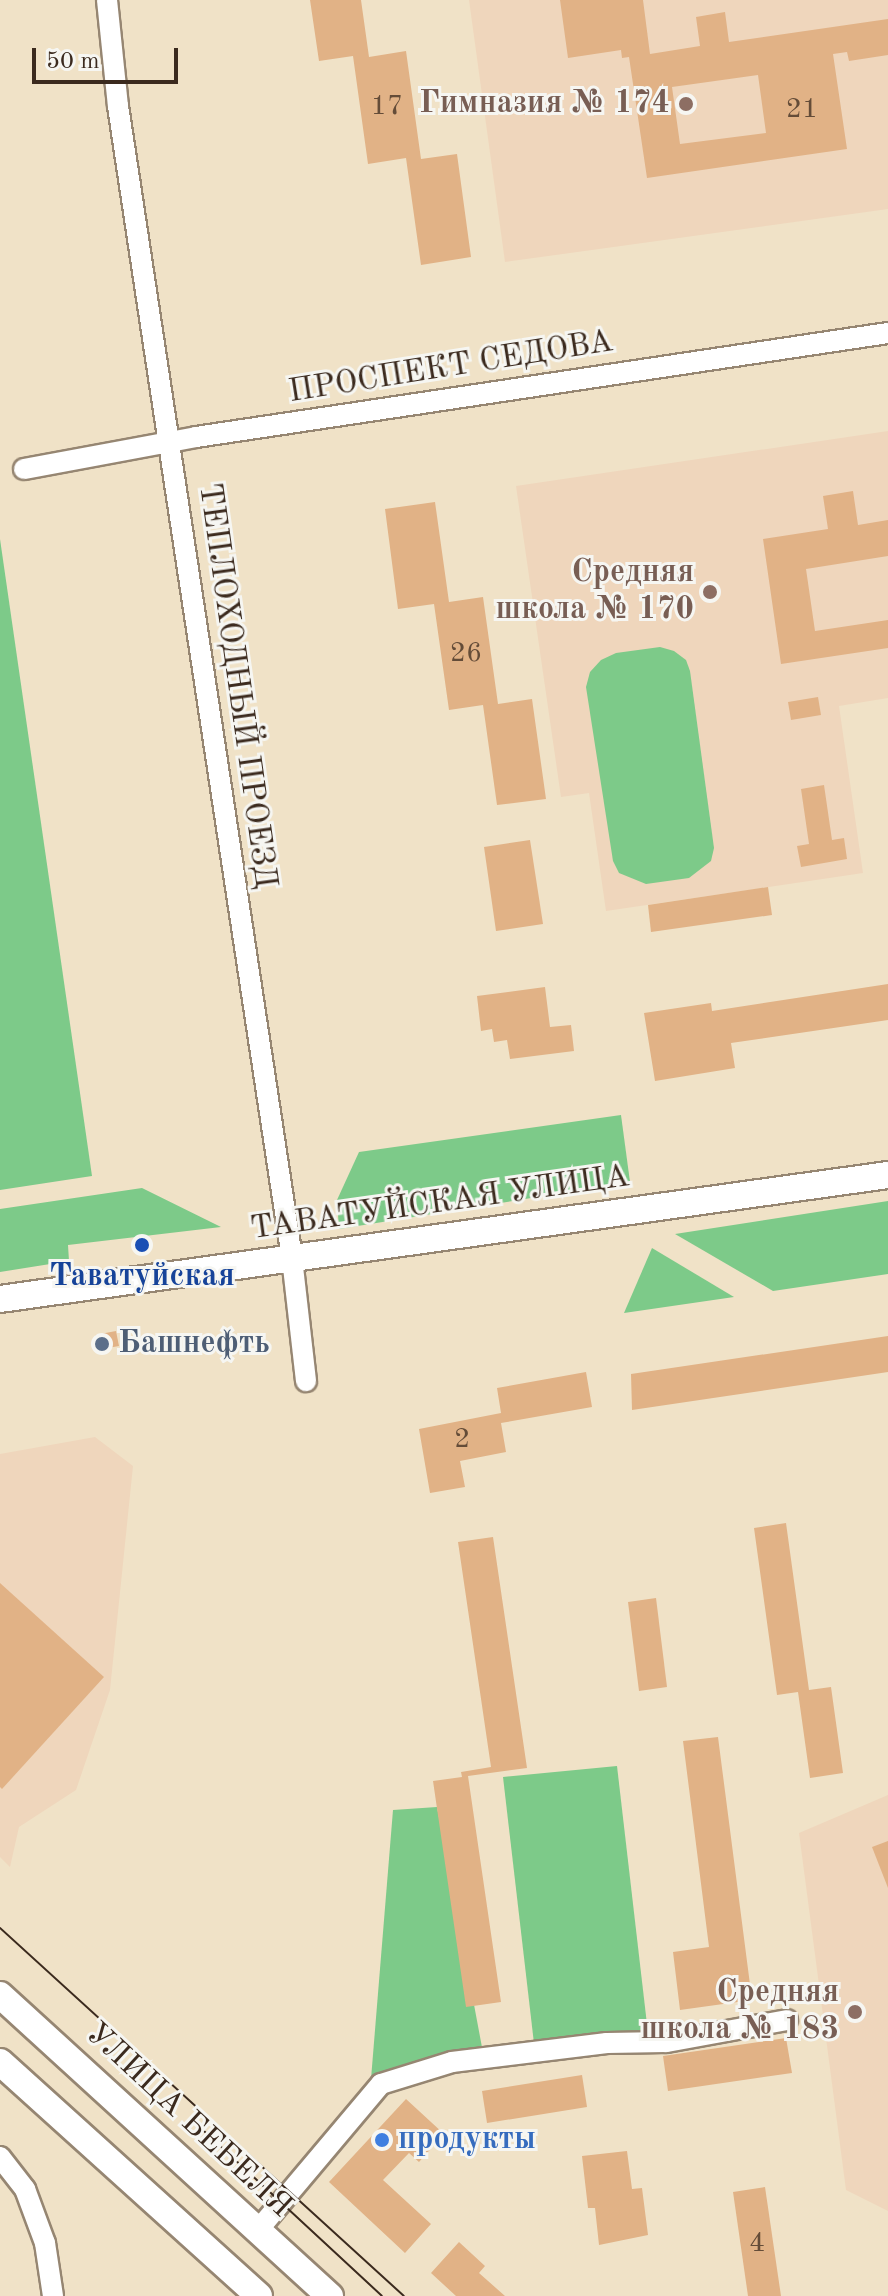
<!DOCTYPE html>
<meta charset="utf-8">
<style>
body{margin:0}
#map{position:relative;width:888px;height:2296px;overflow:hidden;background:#f0e2c7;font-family:"Old Standard TT",serif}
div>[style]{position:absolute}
.built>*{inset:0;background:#efd6bc}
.green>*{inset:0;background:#7dca89}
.building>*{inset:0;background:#e1b286}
.roads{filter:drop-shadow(2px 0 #968672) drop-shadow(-2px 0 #968672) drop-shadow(0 2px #968672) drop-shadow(0 -2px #968672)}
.minor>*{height:20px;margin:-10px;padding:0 10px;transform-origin:10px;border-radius:10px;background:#fff}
.major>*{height:26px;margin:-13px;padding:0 13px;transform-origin:13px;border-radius:13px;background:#fff}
.tram>*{height:2px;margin:-1px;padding:0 1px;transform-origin:1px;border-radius:1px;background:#3b2a1e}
.dots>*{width:22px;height:22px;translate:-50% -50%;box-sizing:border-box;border:4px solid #f6f6f2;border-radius:50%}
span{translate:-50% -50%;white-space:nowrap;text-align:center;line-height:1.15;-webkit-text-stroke:6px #f6f6f2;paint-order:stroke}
.number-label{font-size:28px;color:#644c38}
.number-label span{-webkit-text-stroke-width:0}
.education-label{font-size:32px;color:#785e54;font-weight:700}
.right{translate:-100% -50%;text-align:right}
.street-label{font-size:32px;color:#3b2a1e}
.transit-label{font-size:32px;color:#164399;font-weight:700}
.service-label{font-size:32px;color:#4e5e75;font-weight:700}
.left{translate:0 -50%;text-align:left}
.shop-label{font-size:32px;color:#366cbe;font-weight:700}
.scale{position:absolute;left:32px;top:48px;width:146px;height:36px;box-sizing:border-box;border:4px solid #3b2a1e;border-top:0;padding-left:10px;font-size:24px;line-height:28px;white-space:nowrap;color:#3b2a1e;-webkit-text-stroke:6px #f6f6f2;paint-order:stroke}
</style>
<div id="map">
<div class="built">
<i style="clip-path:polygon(469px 0,888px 0,888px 209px,505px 262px)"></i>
<i style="clip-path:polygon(888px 431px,888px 698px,839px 706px,863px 873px,606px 911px,589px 793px,561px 797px,516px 486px)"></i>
<i style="clip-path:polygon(95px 1437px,133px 1466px,110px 1690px,76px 1790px,19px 1827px,10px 1867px,0 1857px,0 1454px)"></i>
<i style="clip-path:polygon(888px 1795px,888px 2211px,846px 2190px,799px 1833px)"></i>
</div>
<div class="green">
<i style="clip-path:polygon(0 539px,92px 1176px,0 1190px)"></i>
<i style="clip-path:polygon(660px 647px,674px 651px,686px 660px,690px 671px,714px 848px,711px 861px,689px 878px,646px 884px,619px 873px,613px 861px,586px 687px,590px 672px,601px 660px,616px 653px)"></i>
<i style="clip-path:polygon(621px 1115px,630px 1182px,339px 1229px,337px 1200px,359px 1152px)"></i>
<i style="clip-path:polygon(142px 1188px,221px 1227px,68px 1245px,69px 1261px,0 1272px,0 1209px)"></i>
<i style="clip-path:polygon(888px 1201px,888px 1274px,773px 1291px,675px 1234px)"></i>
<i style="clip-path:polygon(652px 1248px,734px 1297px,624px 1313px)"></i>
<i style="clip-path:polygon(617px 1766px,648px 2033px,535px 2052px,503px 1777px)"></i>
<i style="clip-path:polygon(437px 1807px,484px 2058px,371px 2079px,393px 1810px)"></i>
</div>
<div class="building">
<i style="clip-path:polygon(310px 0,361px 0,369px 57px,406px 51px,421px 159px,457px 154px,471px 257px,421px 265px,406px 158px,368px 164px,353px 56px,319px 61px)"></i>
<i style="clip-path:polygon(evenodd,560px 0,643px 0,650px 54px,700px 46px,696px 17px,725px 12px,729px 42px,888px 19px,888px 55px,849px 61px,847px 52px,833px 54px,847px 149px,647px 178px,629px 57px,622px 58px,621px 50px,568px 58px,560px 0,758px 75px,766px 133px,680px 144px,672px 87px,758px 75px)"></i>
<i style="clip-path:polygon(853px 491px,858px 525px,888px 520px,888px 556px,806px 569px,815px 631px,888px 620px,888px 648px,781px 664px,763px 539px,828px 529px,823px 496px)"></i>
<i style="clip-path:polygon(435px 502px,449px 602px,483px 597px,498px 704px,532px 699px,546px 799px,497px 805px,483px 705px,449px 710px,434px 604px,398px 609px,385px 509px)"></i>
<i style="clip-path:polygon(818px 697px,821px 715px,791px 720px,788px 702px)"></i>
<i style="clip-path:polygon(824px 785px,832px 840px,844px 838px,847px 859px,801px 867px,797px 846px,809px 844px,801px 789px)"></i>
<i style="clip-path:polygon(530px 840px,543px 924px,496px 931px,484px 847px)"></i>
<i style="clip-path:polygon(768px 887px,772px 915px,651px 932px,648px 905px)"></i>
<i style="clip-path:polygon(888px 984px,888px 1020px,731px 1043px,735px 1068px,655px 1081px,644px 1013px,711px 1003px,712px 1011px)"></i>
<i style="clip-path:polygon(545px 987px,550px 1027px,571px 1025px,574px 1051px,510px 1059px,507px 1040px,494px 1042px,492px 1029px,481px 1031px,477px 996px)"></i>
<i style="clip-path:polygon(116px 1331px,119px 1346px,97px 1350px,95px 1335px)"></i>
<i style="clip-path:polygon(888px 1336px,888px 1372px,632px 1410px,631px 1374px)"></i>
<i style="clip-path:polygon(586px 1372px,592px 1407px,501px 1423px,506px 1452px,460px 1461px,465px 1487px,430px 1493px,419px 1429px,501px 1413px,497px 1388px)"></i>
<i style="clip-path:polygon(786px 1523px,809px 1690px,831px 1687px,843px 1773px,810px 1778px,798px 1692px,777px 1695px,754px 1528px)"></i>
<i style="clip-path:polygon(493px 1537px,527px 1768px,468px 1776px,501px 2002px,466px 2007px,433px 1781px,462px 1777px,461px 1772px,491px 1767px,458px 1542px)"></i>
<i style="clip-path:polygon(0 1583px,104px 1677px,2px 1789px,0 1787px)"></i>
<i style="clip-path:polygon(656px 1598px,667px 1687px,639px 1691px,628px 1602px)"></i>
<i style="clip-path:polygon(718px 1737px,752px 2000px,680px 2010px,673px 1952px,709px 1947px,683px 1741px)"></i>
<i style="clip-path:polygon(888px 1841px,888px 1888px,872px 1847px)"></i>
<i style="clip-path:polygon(786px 2038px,792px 2073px,668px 2091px,663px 2056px)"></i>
<i style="clip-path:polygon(582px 2075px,587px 2107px,487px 2123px,482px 2091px)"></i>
<i style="clip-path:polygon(406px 2099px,444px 2134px,419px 2162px,409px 2153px,383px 2180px,431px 2224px,405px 2253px,329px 2182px)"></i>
<i style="clip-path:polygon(627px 2151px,632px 2189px,642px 2188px,648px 2235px,599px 2245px,595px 2208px,588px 2208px,582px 2156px)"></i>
<i style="clip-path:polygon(765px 2187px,781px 2296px,748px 2296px,733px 2192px)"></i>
<i style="clip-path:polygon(459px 2242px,485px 2266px,479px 2273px,505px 2296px,456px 2296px,431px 2273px)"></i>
</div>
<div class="roads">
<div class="minor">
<i style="left:107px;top:0;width:107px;rotate:84.1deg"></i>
<i style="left:118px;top:106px;width:1165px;rotate:81.41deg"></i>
<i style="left:292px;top:1258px;width:124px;rotate:83.5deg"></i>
<i style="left:24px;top:469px;width:175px;rotate:-10.5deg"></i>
<i style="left:196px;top:437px;width:700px;rotate:-8.55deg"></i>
<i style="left:0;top:2157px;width:41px;rotate:52deg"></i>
<i style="left:25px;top:2189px;width:58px;rotate:69.7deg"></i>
<i style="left:45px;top:2243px;width:54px;rotate:81.4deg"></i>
<i style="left:258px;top:2230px;width:191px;rotate:-49.9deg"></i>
<i style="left:381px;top:2084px;width:74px;rotate:-17.2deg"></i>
<i style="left:452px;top:2062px;width:156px;rotate:-7deg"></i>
<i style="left:607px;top:2043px;width:59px;rotate:-1deg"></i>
<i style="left:666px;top:2042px;width:123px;rotate:-10.3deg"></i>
</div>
<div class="major">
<i style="left:0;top:1299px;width:897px;rotate:-7.95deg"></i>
<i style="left:0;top:1995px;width:447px;rotate:42.4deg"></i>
<i style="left:0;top:2062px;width:349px;rotate:42.1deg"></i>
</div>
</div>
<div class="tram">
<i style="left:0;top:1928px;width:546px;rotate:42.33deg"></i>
<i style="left:191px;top:2119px;width:260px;rotate:42.8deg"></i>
</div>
<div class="dots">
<i style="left:686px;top:104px;background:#8d6e63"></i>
<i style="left:710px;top:592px;background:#8d6e63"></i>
<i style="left:142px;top:1245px;background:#1a4fb4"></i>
<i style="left:102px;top:1344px;background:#5c6f8a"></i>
<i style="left:855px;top:2012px;background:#8d6e63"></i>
<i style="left:382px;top:2140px;background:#3f7fe0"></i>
</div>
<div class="number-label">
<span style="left:387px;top:107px">17</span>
<span style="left:802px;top:110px">21</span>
<span style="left:466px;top:654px">26</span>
<span style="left:462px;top:1440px">2</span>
<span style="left:757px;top:2244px">4</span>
</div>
<div class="education-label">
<span class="right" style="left:670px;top:104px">Гимназия № 174</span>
<span class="right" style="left:694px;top:592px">Средняя<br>школа № 170</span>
<span class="right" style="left:839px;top:2012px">Средняя<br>школа № 183</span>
</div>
<div class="street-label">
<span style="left:451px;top:368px;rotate:-9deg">ПРОСПЕКТ СЕДОВА</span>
<span style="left:236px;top:686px;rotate:82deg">ТЕПЛОХОДНЫЙ ПРОЕЗД</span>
<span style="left:440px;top:1204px;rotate:-8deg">ТАВАТУЙСКАЯ УЛИЦА</span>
<span style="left:188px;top:2121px;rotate:43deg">УЛИЦА БЕБЕЛЯ</span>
</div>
<div class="transit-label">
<span style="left:142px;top:1277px">Таватуйская</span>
</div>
<div class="service-label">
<span class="left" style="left:118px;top:1344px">Башнефть</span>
</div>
<div class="shop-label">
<span class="left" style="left:398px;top:2140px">продукты</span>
</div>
<div class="scale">50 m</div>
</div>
